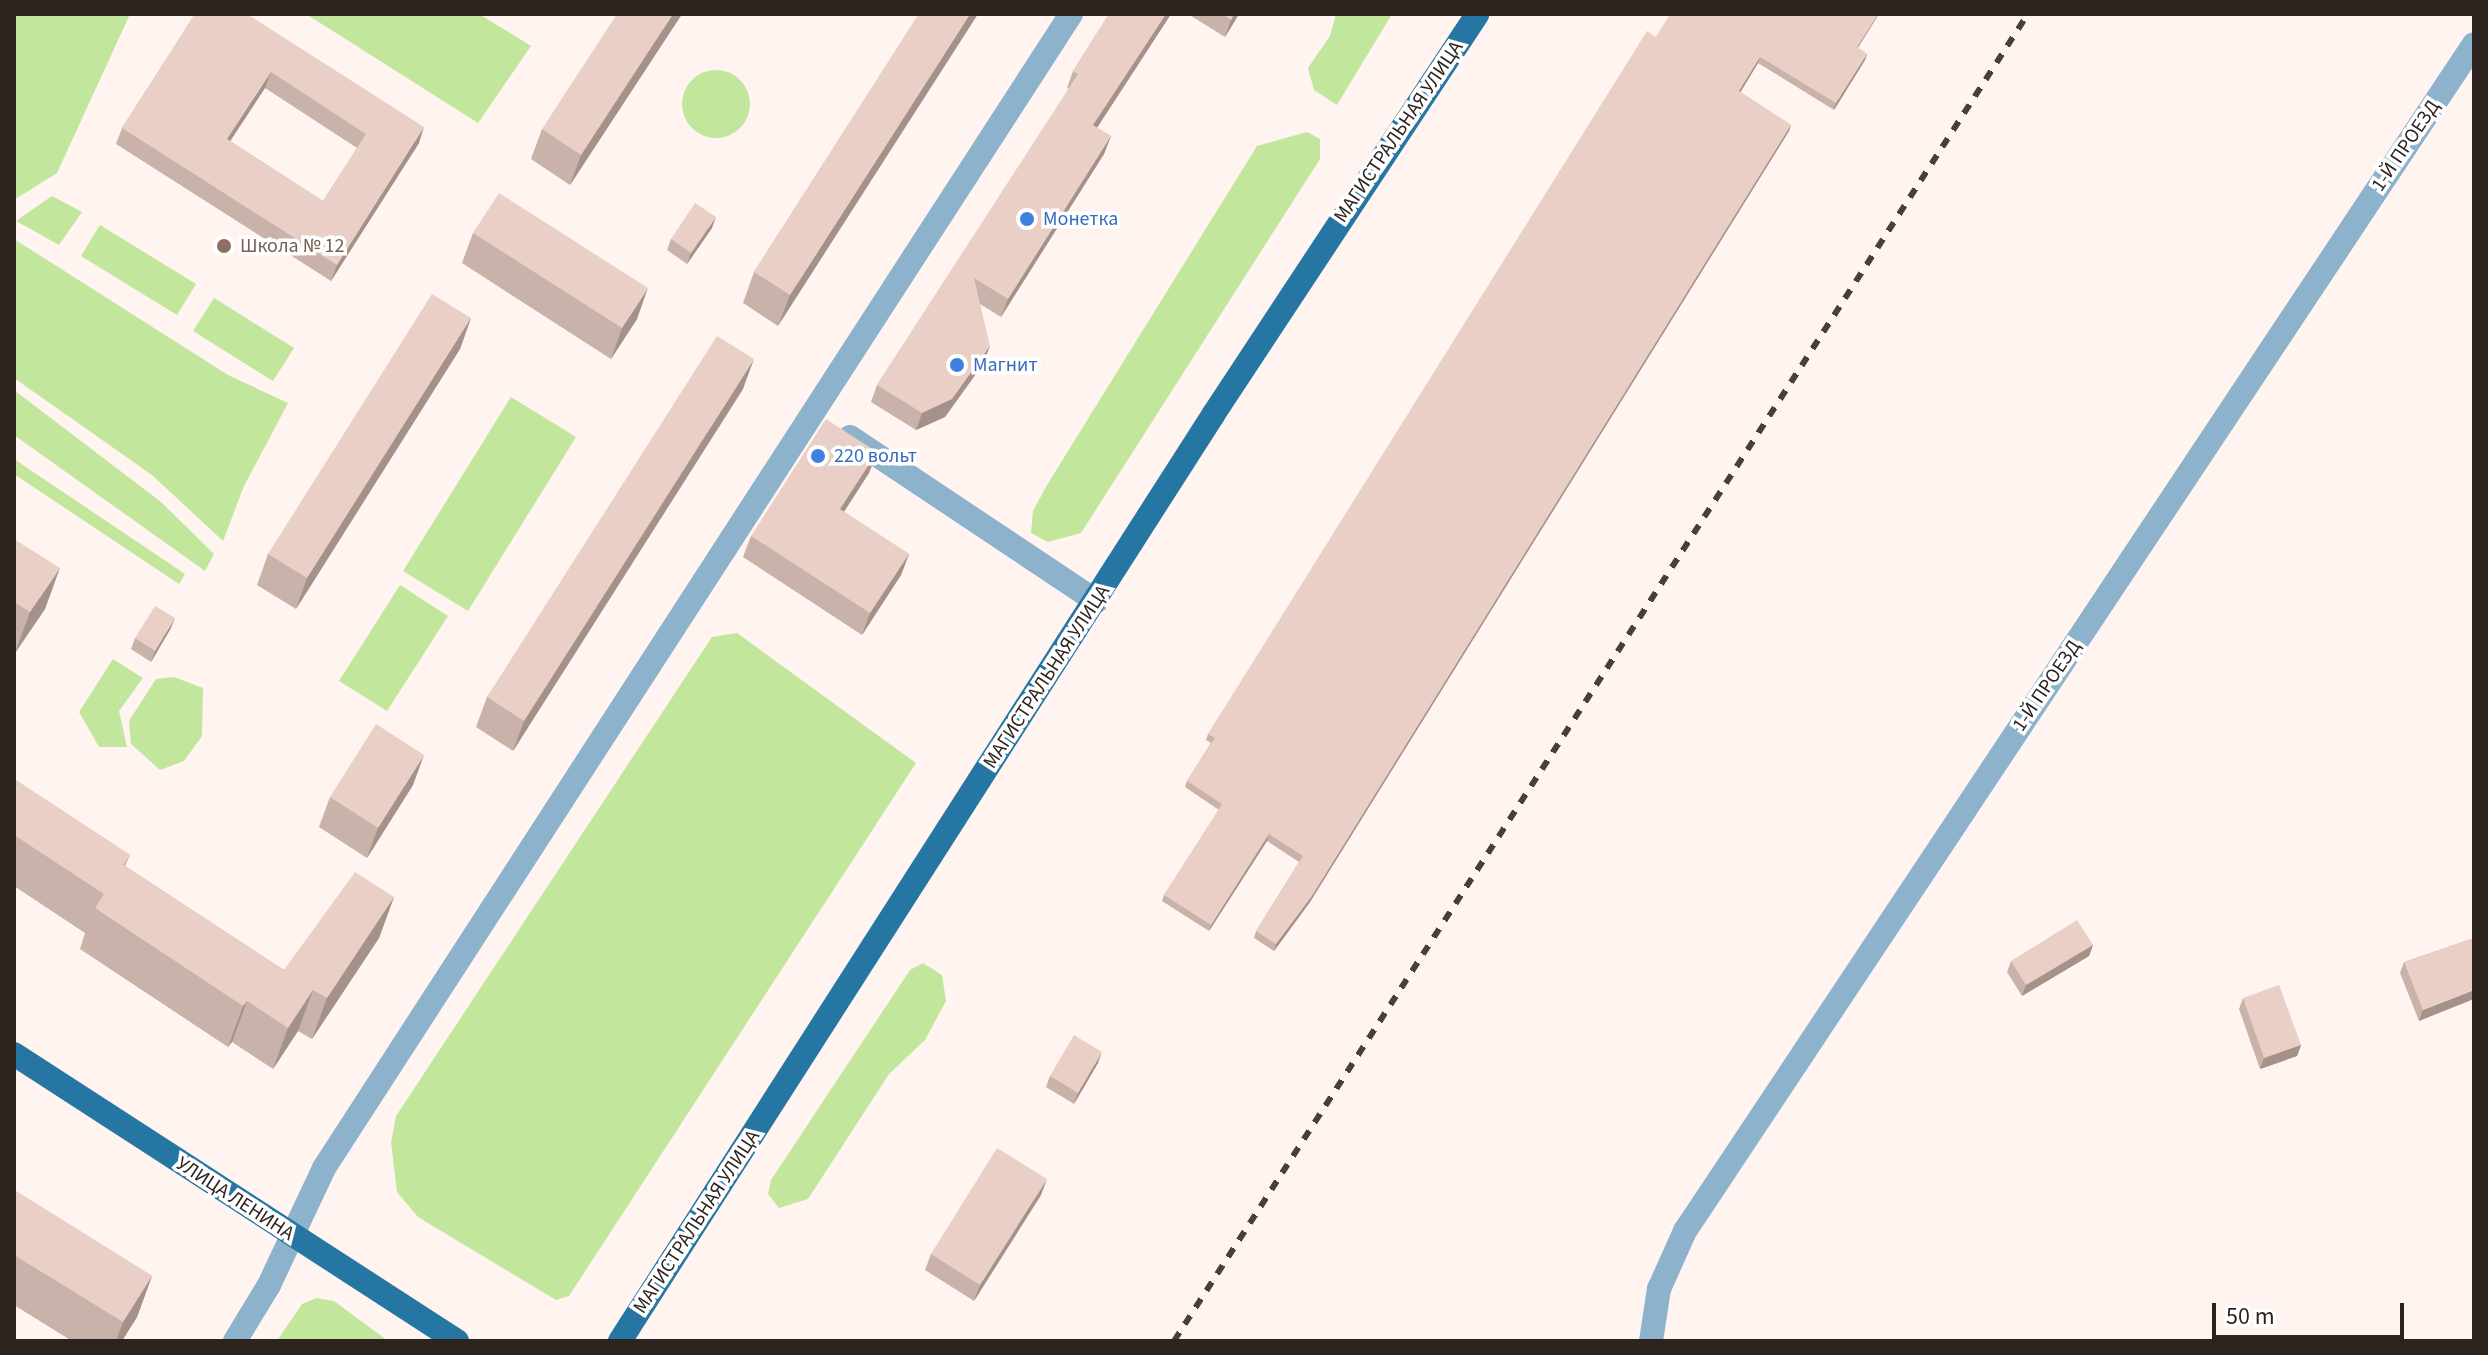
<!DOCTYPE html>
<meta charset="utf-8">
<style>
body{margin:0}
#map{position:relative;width:2488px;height:1355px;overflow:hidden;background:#fff4f0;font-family:"Source Sans 3",sans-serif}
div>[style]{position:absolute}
.green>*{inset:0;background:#c2e69c}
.round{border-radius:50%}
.minor>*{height:24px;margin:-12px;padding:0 12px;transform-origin:12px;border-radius:12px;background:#8cb2cc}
.major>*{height:24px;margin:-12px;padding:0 12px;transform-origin:12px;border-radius:12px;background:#2676a4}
.rail>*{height:6px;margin-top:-3px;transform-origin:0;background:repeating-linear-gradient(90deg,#483f3b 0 10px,transparent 0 20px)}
.wall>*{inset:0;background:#c8b2a9}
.shaded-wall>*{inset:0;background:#a3918a}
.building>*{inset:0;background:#e9cfc5}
.dots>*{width:22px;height:22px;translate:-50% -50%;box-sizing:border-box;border:4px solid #fff;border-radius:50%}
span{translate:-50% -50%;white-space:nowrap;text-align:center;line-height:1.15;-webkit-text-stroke:7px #fff;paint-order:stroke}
.street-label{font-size:20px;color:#2d2420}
.shop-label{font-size:20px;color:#366cbe}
.left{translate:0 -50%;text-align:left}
.education-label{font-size:20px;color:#785e54}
.frame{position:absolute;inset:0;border:16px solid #2d2420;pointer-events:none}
.scale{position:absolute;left:2212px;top:1303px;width:192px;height:36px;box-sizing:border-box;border:4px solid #2d2420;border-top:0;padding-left:10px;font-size:24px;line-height:28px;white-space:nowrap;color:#2d2420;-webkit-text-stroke:6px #fff;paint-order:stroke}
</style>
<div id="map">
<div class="green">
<i style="clip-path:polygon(14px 14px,130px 14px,57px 173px,14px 200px)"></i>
<i style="clip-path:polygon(306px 14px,479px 14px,531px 46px,478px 123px)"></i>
<i style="clip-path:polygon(1336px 14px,1392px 14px,1337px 105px,1314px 90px,1308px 68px,1330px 36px)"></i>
<i class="round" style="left:682px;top:70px;width:68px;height:68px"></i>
<i style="clip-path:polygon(1307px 132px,1320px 139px,1320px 159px,1081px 533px,1048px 542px,1031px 533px,1033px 511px,1047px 485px,1257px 146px)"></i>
<i style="clip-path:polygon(52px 196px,82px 212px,59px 245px,16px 221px)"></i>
<i style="clip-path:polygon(100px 225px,196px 284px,177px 315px,81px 256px)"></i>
<i style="clip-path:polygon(14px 239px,228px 375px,288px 403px,244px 486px,223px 541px,152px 475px,14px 378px)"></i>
<i style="clip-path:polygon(214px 298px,294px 348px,273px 381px,193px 331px)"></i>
<i style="clip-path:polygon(14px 390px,161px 502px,214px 554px,205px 571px,14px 435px)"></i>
<i style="clip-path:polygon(511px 397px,576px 437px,468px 611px,403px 571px)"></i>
<i style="clip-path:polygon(14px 459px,185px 574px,179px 584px,14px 474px)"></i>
<i style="clip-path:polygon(400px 585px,448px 616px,387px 711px,339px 681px)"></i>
<i style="clip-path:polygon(737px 633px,916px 763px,569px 1296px,556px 1300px,418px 1217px,397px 1192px,391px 1142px,396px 1116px,712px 637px)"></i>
<i style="clip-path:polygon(113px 659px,143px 678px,119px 711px,127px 747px,99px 747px,79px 712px)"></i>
<i style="clip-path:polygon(174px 677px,203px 688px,202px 736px,184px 761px,160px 770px,131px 744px,129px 721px,156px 679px)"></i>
<i style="clip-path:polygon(923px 963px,942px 975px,946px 1001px,925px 1040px,889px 1074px,808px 1199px,779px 1208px,768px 1194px,771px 1180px,910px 970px)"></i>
<i style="clip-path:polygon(316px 1298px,334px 1301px,388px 1341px,277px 1341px,302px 1304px)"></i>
</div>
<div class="minor">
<i style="left:850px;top:437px;width:296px;rotate:33.7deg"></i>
<i style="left:235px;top:1341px;width:66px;rotate:-58.7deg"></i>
<i style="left:269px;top:1285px;width:129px;rotate:-64.8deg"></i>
<i style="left:324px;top:1168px;width:1375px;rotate:-57.08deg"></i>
<i style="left:1651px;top:1341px;width:53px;rotate:-81.3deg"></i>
<i style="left:1659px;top:1289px;width:64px;rotate:-65.9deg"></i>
<i style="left:1685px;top:1231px;width:1425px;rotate:-56.39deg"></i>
</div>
<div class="major">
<i style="left:14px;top:1054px;width:528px;rotate:32.94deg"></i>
<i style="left:620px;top:1341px;width:1100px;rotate:-57.36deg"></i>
<i style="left:1213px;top:415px;width:480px;rotate:-56.6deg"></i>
</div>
<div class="rail">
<i style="left:1174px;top:1341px;width:1578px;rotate:-57.24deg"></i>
</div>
<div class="wall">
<i style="clip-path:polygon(evenodd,195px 14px,419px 143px,331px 281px,116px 144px,122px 128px,195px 14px,265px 88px,357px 148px,323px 201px,230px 141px,265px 88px)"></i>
<i style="clip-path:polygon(682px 14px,570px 185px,531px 159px,542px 129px)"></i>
<i style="clip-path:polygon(919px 14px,778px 326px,743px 303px,754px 272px)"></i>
<i style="clip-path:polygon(1109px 14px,1171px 14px,1097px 128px,1111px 136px,1104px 154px,1001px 317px,980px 304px,983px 364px,945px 417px,916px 430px,871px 402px,877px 385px,1069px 89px,1067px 88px,1073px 71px)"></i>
<i style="clip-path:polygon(1188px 14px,1239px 14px,1225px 37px)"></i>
<i style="clip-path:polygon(1656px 37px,1858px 48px,1867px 54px,1865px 60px,1834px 110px,1758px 63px,1740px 92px,1791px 125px,1789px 131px,1310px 902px,1274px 951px,1254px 938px,1256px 931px,1299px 862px,1267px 841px,1209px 931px,1162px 901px,1164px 895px,1219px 810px,1185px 787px,1187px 781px,1211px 743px,1206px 740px,1208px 734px)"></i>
<i style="clip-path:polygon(712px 228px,687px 264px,667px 250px,671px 239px)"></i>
<i style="clip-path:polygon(473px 233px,637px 319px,611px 359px,462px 263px)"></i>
<i style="clip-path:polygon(471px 318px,460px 349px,296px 609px,257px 585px,268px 554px)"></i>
<i style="clip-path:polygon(743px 389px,513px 751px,476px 727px,487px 697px)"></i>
<i style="clip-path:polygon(877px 452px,869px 473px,844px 512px,909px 554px,901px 575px,862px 635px,743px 557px,751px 536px)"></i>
<i style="clip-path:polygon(14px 539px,45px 609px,15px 653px,14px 652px)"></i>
<i style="clip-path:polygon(171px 628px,151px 662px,131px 649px,135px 638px)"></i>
<i style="clip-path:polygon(14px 779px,130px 855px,125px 866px,284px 970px,394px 897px,379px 938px,312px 1039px,298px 1031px,273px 1069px,232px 1042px,228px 1047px,80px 949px,85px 933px,14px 886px)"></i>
<i style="clip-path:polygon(413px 785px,367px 858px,319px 827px,330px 797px)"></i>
<i style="clip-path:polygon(2474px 938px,2419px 1021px,2400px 973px,2404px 962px)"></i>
<i style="clip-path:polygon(2093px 945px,2089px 956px,2022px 996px,2007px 972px,2011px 961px)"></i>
<i style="clip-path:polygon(2243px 998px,2301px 1045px,2297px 1056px,2260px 1069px,2239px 1009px)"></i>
<i style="clip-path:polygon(1098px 1063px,1074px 1104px,1046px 1087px,1050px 1076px)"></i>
<i style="clip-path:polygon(14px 1190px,152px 1276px,137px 1317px,122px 1341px,72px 1341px,14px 1305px)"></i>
<i style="clip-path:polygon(1041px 1195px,974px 1301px,925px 1270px,931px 1254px)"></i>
</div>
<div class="shaded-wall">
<i style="clip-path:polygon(673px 14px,682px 14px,570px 185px,581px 155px)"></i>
<i style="clip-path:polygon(970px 14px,978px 14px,778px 326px,790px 295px)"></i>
<i style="clip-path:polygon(1166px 14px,1171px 14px,1087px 143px,1093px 125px)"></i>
<i style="clip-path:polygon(1234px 14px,1239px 14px,1225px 37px,1231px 20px)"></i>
<i style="clip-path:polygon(1878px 14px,1879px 14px,1854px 54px,1857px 47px)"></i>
<i style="clip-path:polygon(1867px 54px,1865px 60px,1834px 110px,1836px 103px)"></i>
<i style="clip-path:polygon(1760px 57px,1758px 63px,1737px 98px,1739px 91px)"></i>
<i style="clip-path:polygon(271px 72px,265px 88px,221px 155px,227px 139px)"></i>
<i style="clip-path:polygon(1791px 125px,1789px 131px,1310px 902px,1274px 951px,1276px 944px)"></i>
<i style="clip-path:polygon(424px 127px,419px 143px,331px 281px,337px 265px)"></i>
<i style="clip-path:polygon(1111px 136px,1104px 154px,1001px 317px,1008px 299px)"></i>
<i style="clip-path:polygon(716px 217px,712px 228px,687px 264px,691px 253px)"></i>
<i style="clip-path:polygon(648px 288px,637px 319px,611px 359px,622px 328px)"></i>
<i style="clip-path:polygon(471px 318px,460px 349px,296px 609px,307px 578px)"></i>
<i style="clip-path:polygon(990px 346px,983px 364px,945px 417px,916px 430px,922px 413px)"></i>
<i style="clip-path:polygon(754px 359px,743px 389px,513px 751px,524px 721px)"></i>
<i style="clip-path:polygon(877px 452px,869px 473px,832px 530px,840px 509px)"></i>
<i style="clip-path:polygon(909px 554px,901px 575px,862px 635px,870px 613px)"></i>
<i style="clip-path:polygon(60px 568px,45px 609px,15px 653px,30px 612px)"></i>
<i style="clip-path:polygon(175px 618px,171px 628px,151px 662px,155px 651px)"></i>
<i style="clip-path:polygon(424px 755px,413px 785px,367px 858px,378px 828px)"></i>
<i style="clip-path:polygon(1269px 834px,1267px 841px,1209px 931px,1211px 925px)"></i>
<i style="clip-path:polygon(394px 897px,379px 938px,312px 1039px,327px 998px)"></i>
<i style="clip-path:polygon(2093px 945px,2089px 956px,2022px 996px,2026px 985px)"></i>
<i style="clip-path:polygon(313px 990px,298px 1031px,273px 1069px,288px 1028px)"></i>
<i style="clip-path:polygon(2474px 990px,2474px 999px,2419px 1021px,2423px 1010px)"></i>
<i style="clip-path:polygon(247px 1001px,232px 1042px,228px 1047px,243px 1006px)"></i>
<i style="clip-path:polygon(2301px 1045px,2297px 1056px,2260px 1069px,2264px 1058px)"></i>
<i style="clip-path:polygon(1102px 1052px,1098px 1063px,1074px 1104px,1078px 1093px)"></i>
<i style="clip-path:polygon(1047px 1179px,1041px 1195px,974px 1301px,980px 1285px)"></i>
<i style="clip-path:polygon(152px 1276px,137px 1317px,122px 1341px,116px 1341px,123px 1322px)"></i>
</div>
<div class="building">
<i style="clip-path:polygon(evenodd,195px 14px,247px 14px,424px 127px,337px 265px,122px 128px,195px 14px,271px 72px,366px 134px,323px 201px,227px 139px,271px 72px)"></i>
<i style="clip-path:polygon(617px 14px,673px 14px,581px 155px,542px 129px)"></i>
<i style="clip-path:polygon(919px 14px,970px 14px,790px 295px,754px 272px)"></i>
<i style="clip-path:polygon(1109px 14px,1166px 14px,1093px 125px,1111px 136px,1008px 299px,974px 278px,990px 346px,952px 399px,922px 413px,877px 385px,1078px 74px,1073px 71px)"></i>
<i style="clip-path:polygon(1222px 14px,1234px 14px,1231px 20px)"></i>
<i style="clip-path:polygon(1670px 14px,1878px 14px,1857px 47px,1867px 54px,1836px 103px,1760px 57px,1739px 91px,1791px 125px,1312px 896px,1276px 944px,1256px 931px,1303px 856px,1269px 834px,1211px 925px,1164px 895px,1222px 804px,1187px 781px,1215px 738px,1208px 734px,1647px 31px,1656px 37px)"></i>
<i style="clip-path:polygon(499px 193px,648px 288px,622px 328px,473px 233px)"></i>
<i style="clip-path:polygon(695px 203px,716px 217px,691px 253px,671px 239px)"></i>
<i style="clip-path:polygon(432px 294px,471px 318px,307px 578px,268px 554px)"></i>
<i style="clip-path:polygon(717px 336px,754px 359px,524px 721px,487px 697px)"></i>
<i style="clip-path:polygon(826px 419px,877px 452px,840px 509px,909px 554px,870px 613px,751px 536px)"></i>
<i style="clip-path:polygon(14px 539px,60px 568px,30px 612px,14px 602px)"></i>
<i style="clip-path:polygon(155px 606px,175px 618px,155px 651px,135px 638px)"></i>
<i style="clip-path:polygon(376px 724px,424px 755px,378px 828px,330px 797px)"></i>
<i style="clip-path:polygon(14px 779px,130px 855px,123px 865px,284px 970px,355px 872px,394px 897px,327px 998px,313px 990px,288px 1028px,247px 1001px,243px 1006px,95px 908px,104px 894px,14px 835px)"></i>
<i style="clip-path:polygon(2077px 920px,2093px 945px,2026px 985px,2011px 961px)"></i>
<i style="clip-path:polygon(2474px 938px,2474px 990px,2423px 1010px,2404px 962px)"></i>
<i style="clip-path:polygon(2279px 985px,2301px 1045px,2264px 1058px,2243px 998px)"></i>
<i style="clip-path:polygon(1074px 1035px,1102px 1052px,1078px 1093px,1050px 1076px)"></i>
<i style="clip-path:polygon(997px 1148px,1047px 1179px,980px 1285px,931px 1254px)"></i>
<i style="clip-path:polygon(14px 1190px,152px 1276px,123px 1322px,14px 1255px)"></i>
</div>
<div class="dots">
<i style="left:1027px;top:219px;background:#3f7fe0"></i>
<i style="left:224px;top:246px;background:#8d6e63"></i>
<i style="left:957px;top:365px;background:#3f7fe0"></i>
<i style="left:818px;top:456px;background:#3f7fe0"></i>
</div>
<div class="street-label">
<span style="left:1399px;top:132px;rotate:-56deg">МАГИСТРАЛЬНАЯ УЛИЦА</span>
<span style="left:2406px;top:146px;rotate:-56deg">1-Й ПРОЕЗД</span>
<span style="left:1047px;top:677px;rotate:-57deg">МАГИСТРАЛЬНАЯ УЛИЦА</span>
<span style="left:2047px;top:686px;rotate:-56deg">1-Й ПРОЕЗД</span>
<span style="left:235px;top:1199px;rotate:33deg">УЛИЦА ЛЕНИНА</span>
<span style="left:697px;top:1222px;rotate:-57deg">МАГИСТРАЛЬНАЯ УЛИЦА</span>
</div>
<div class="shop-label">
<span class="left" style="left:1043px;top:219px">Монетка</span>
<span class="left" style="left:973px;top:365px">Магнит</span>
<span class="left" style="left:834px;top:456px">220 вольт</span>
</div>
<div class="education-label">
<span class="left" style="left:240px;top:246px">Школа № 12</span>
</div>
<div class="frame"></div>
<div class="scale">50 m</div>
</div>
